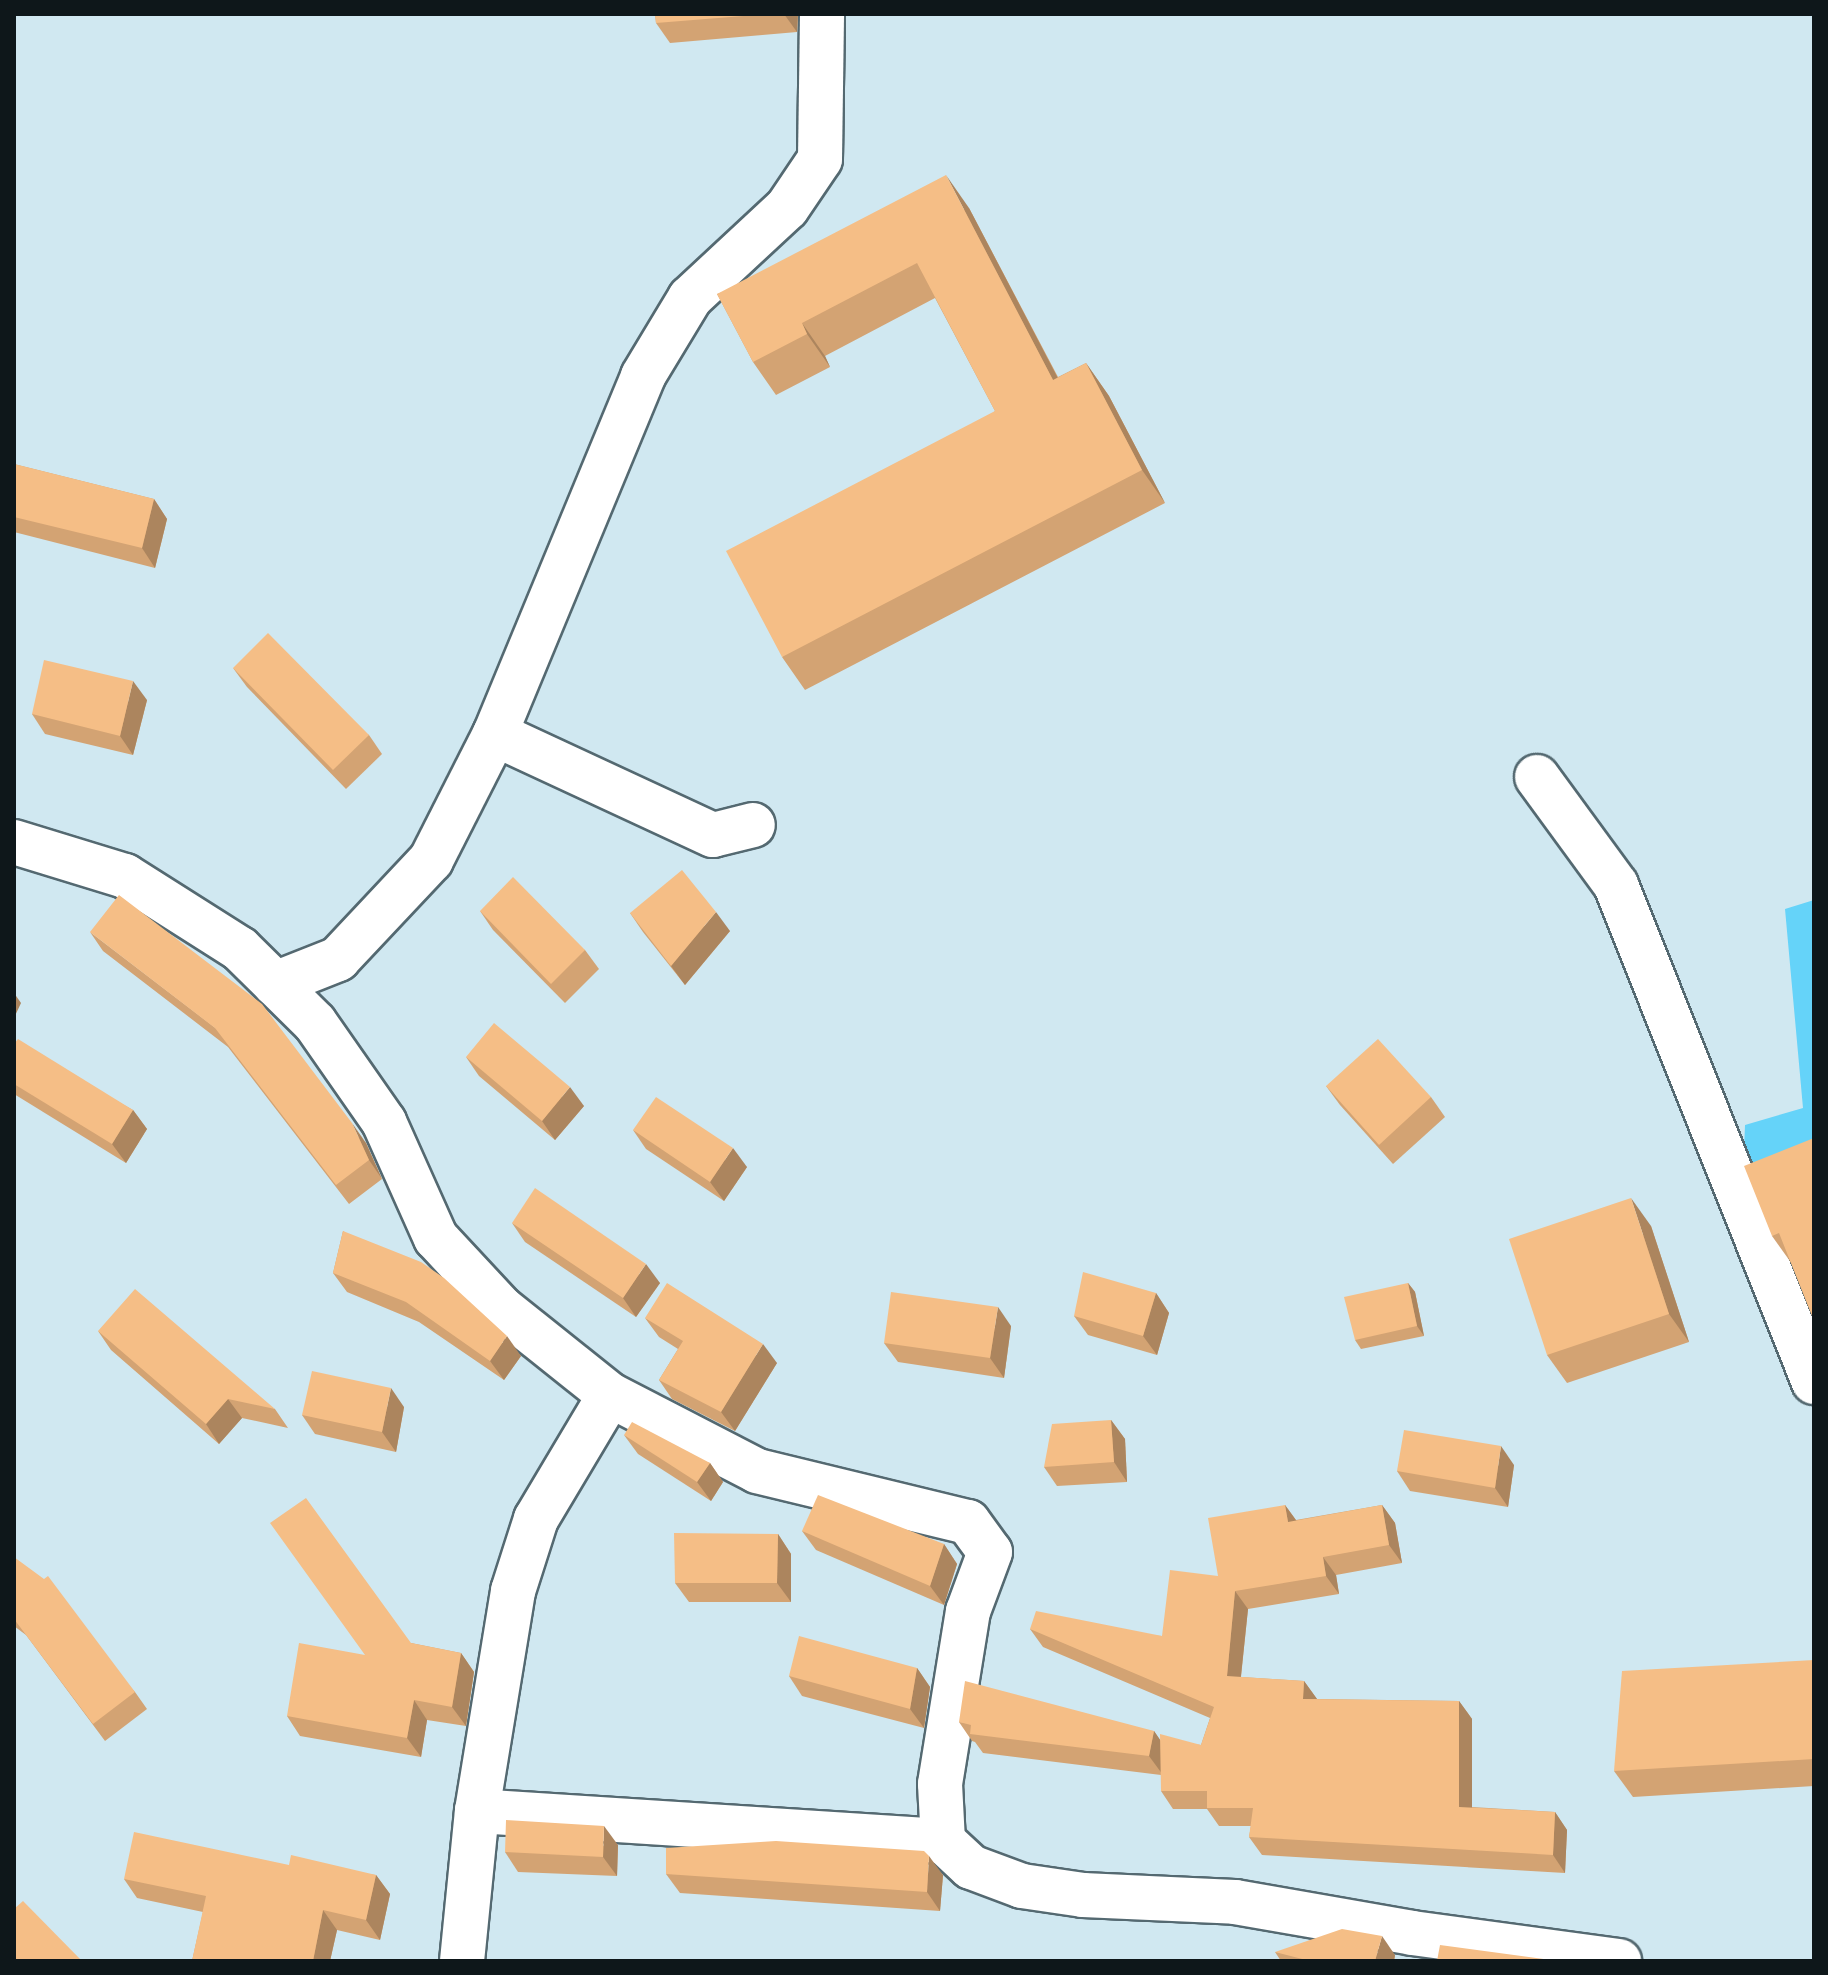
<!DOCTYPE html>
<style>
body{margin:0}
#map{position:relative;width:1828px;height:1975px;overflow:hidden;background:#d0e8f1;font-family:Karla,sans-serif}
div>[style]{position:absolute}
.green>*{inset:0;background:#65d3f9}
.roads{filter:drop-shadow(2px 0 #546971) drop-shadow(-2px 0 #546971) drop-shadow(0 2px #546971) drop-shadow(0 -2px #546971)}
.street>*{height:44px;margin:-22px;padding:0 22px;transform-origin:22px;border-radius:22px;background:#fff}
.wall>*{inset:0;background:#d3a373}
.shaded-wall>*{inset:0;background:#ac855e}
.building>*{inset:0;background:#f5be86}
span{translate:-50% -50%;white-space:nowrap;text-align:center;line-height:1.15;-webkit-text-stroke:8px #fff;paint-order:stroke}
.frame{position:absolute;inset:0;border:16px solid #0e171a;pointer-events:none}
</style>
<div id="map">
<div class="green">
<i style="clip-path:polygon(1814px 900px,1814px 1146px,1743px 1177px,1745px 1125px,1803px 1108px,1785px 909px)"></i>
</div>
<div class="roads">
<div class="street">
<i style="left:495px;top:734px;width:240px;rotate:24.9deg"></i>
<i style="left:713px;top:835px;width:41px;rotate:-14deg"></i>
<i style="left:1537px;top:777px;width:134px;rotate:53.8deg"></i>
<i style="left:1616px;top:885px;width:535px;rotate:68.28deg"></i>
<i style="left:14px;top:842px;width:116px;rotate:17deg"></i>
<i style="left:125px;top:876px;width:136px;rotate:32.4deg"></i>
<i style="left:240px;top:949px;width:105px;rotate:44.6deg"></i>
<i style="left:315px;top:1023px;width:121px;rotate:55.1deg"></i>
<i style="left:384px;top:1122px;width:127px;rotate:65.9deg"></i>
<i style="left:436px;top:1238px;width:96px;rotate:47.1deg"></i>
<i style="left:501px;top:1308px;width:139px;rotate:38.6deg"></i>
<i style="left:610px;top:1395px;width:165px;rotate:27.3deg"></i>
<i style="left:757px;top:1471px;width:217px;rotate:13.6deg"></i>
<i style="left:968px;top:1522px;width:37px;rotate:54deg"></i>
<i style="left:990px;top:1552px;width:63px;rotate:110.4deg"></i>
<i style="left:968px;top:1611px;width:175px;rotate:99.2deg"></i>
<i style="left:940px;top:1784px;width:57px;rotate:87deg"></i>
<i style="left:943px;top:1841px;width:38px;rotate:43deg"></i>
<i style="left:971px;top:1867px;width:54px;rotate:20.4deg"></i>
<i style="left:1022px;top:1886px;width:62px;rotate:8.4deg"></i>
<i style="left:1083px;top:1895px;width:152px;rotate:2.6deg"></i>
<i style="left:1235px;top:1902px;width:180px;rotate:9.9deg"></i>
<i style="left:1412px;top:1933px;width:209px;rotate:7.7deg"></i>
<i style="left:275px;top:984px;width:68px;rotate:-21.6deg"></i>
<i style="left:338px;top:959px;width:136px;rotate:-46.8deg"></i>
<i style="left:431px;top:860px;width:141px;rotate:-63.1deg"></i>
<i style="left:495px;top:734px;width:387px;rotate:-67.5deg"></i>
<i style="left:643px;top:376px;width:91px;rotate:-58.9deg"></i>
<i style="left:690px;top:298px;width:132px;rotate:-42.9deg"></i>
<i style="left:787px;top:208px;width:59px;rotate:-56deg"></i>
<i style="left:820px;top:159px;width:145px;rotate:-89.2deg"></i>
<i style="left:477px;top:1811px;width:467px;rotate:3.7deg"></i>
<i style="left:462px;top:1961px;width:151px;rotate:-84.3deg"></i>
<i style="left:477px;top:1811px;width:223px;rotate:-80.7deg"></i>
<i style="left:513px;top:1591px;width:76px;rotate:-72.3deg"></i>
<i style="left:536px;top:1519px;width:144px;rotate:-59.2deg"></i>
</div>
</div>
<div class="wall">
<i style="clip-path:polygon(655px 14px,798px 14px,797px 32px,670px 43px,656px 23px)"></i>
<i style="clip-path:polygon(969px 208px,1058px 377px,1086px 363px,1109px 396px,1165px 503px,805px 690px,782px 657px,995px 411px,935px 298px,825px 356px,830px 367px,776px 395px,753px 362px,717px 294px)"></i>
<i style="clip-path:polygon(14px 464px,154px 499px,167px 519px,155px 568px,14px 532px)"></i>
<i style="clip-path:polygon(233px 668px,369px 735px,382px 754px,346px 789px,247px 687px)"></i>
<i style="clip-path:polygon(147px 700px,133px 755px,45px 734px,32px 714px)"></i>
<i style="clip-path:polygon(480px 911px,585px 950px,599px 969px,565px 1003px,493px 930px)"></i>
<i style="clip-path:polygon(630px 913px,730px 931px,685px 985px,643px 932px)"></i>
<i style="clip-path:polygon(90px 932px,366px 1143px,382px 1179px,349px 1204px,228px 1047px,103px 951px)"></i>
<i style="clip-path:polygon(14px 1044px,133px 1110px,147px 1129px,126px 1163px,14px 1094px)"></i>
<i style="clip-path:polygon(466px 1057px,584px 1106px,555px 1140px,479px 1076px)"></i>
<i style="clip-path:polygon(1326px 1086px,1431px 1097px,1445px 1117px,1393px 1164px,1340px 1105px)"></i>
<i style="clip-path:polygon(633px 1130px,747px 1167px,724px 1201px,646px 1149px)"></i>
<i style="clip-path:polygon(1814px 1138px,1792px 1264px,1772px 1236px)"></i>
<i style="clip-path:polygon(512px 1223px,660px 1283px,636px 1317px,525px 1242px)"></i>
<i style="clip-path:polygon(1651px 1226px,1689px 1342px,1567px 1383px,1547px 1355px)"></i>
<i style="clip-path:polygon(343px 1231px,521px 1356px,504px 1380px,419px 1322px,347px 1292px,333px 1273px)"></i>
<i style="clip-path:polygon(1408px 1283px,1415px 1292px,1424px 1336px,1361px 1349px,1355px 1340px)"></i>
<i style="clip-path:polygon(1156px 1293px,1169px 1313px,1157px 1355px,1088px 1335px,1074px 1316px)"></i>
<i style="clip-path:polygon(645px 1318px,777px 1363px,735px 1431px,672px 1399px,659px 1380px,678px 1349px,659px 1337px)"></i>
<i style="clip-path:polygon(1011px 1326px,1004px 1378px,898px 1362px,884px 1343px)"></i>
<i style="clip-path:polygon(98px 1331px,275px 1409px,288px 1428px,242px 1418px,219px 1444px,111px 1350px)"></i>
<i style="clip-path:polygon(404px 1407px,396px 1452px,315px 1434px,302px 1415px)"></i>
<i style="clip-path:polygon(1111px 1420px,1125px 1439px,1127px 1482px,1057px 1486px,1044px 1467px)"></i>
<i style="clip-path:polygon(624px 1435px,710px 1463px,723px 1482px,711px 1501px,638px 1454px)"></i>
<i style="clip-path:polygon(1514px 1465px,1508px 1507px,1410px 1491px,1397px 1471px)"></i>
<i style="clip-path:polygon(1285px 1505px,1296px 1520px,1382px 1505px,1395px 1523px,1402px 1563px,1336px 1575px,1339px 1594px,1248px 1609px,1241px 1677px,1304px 1681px,1317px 1699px,1459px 1701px,1472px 1719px,1472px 1807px,1555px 1812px,1567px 1830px,1565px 1873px,1262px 1855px,1249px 1837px,1251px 1826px,1219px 1826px,1207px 1809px,1173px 1809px,1161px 1791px,1161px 1775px,983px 1753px,975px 1742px,972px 1741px,959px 1722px,1154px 1731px,1160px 1740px,1201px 1745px,1210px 1718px,1043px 1647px,1030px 1629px,1162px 1636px)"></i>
<i style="clip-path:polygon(802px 1531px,944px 1544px,957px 1564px,944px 1605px,816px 1550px)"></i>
<i style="clip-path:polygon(778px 1534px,791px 1554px,791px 1602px,689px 1602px,675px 1583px)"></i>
<i style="clip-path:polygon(14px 1557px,135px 1692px,147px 1709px,105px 1741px,26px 1635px,14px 1626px)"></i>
<i style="clip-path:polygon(411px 1643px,461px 1653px,474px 1672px,466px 1726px,427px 1720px,421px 1757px,300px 1736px,287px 1716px,365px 1655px)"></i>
<i style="clip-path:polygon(1814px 1660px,1814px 1786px,1633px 1797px,1614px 1771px)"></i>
<i style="clip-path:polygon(917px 1668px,930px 1687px,924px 1728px,802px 1696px,789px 1676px)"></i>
<i style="clip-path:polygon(618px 1845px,617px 1876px,518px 1872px,505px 1852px)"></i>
<i style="clip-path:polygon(289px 1865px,376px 1875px,390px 1894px,380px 1940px,337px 1930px,330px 1961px,192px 1961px,203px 1912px,137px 1898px,124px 1879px)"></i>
<i style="clip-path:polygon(666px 1874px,943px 1875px,940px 1911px,680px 1893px)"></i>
<i style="clip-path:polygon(1275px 1952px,1395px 1955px,1394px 1961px,1281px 1961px)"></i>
</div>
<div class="shaded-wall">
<i style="clip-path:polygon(784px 14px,798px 14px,797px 32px)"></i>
<i style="clip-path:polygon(946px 175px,969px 208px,1076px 413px,1053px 380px)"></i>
<i style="clip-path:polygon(802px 323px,825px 356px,830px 367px,807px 334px)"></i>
<i style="clip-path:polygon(1086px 363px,1109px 396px,1165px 503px,1142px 470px)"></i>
<i style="clip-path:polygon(154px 499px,167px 519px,155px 568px,142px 548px)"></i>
<i style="clip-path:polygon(133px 681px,147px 700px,133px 755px,120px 736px)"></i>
<i style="clip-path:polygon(716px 912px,730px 931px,685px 985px,671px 966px)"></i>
<i style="clip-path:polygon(14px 993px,21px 1003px,14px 1018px)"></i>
<i style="clip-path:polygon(570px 1087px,584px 1106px,555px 1140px,542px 1121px)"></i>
<i style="clip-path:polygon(133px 1110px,147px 1129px,126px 1163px,112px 1144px)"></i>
<i style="clip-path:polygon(352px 1123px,366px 1143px,382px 1179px,369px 1160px)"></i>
<i style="clip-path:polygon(733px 1148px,747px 1167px,724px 1201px,710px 1182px)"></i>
<i style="clip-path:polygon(1631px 1198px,1651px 1226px,1689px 1342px,1669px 1314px)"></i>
<i style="clip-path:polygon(646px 1264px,660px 1283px,636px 1317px,623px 1298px)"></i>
<i style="clip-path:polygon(1408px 1283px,1415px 1292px,1424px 1336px,1417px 1326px)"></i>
<i style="clip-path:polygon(1156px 1293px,1169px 1313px,1157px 1355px,1143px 1336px)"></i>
<i style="clip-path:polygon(998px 1307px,1011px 1326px,1004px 1378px,990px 1358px)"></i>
<i style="clip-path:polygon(507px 1336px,521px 1356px,504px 1380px,490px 1361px)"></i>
<i style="clip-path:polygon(763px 1344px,777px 1363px,735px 1431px,721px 1412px)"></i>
<i style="clip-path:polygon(391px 1388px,404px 1407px,396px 1452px,382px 1432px)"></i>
<i style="clip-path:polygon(228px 1399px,242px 1418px,219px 1444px,206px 1424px)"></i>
<i style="clip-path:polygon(1111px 1420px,1125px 1439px,1127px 1482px,1114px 1462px)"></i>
<i style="clip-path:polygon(1501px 1446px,1514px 1465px,1508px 1507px,1495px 1488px)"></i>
<i style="clip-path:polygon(710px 1463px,723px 1482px,711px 1501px,697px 1482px)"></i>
<i style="clip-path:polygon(1285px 1505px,1298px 1523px,1288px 1522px)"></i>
<i style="clip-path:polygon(1382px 1505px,1395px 1523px,1402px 1563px,1389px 1545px)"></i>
<i style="clip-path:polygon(778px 1534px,791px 1554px,791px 1602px,777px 1583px)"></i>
<i style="clip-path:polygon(944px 1544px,957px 1564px,944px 1605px,930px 1586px)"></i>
<i style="clip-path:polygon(1323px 1557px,1336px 1575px,1339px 1594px,1326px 1576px)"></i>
<i style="clip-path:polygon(1235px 1591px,1248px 1609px,1239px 1694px,1227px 1676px)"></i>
<i style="clip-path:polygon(461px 1653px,474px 1672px,466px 1726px,452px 1707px)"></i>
<i style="clip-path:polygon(917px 1668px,930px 1687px,924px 1728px,910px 1709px)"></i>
<i style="clip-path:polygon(1304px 1681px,1317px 1699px,1303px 1699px)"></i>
<i style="clip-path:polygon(414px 1700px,427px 1720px,421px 1757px,407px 1738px)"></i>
<i style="clip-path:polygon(1459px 1701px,1472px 1719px,1472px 1825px,1459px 1807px)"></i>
<i style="clip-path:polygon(1154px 1731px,1167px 1750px,1163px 1775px,1149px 1756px)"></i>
<i style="clip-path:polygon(1555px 1812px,1567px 1830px,1565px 1873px,1553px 1855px)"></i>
<i style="clip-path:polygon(604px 1826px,618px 1845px,617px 1876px,603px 1857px)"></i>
<i style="clip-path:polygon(929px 1856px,943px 1875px,940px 1911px,927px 1892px)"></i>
<i style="clip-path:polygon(376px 1875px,390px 1894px,380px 1940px,366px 1920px)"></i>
<i style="clip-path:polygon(323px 1910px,337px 1930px,330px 1961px,313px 1961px)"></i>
<i style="clip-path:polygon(1382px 1936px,1395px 1955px,1394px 1961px,1375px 1961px)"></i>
</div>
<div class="building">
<i style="clip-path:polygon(655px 14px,768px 14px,656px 23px)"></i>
<i style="clip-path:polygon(946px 175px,1053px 380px,1086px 363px,1142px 470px,782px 657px,726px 551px,995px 411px,917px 263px,802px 323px,807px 334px,753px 362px,717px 294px)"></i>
<i style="clip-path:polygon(14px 464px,154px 499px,142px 548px,14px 517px)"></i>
<i style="clip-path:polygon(268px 633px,369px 735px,333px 770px,233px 668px)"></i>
<i style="clip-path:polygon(44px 660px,133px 681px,120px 736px,32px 714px)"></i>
<i style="clip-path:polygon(682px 870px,716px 912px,671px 966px,630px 913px)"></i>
<i style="clip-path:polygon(513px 877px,585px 950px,551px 984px,480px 911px)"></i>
<i style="clip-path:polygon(119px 895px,262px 1004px,352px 1123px,369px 1160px,336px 1185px,215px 1028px,90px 932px)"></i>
<i style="clip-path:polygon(494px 1023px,570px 1087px,542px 1121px,466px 1057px)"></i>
<i style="clip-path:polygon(18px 1039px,133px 1110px,112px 1144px,14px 1084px,14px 1044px)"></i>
<i style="clip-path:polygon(1378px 1039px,1431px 1097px,1379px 1145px,1326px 1086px)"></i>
<i style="clip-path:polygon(656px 1097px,733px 1148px,710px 1182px,633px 1130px)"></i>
<i style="clip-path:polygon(1814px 1138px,1814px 1321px,1779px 1233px,1772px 1236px,1744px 1166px)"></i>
<i style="clip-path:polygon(535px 1188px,646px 1264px,623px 1298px,512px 1223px)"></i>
<i style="clip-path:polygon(1631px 1198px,1669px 1314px,1547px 1355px,1509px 1239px)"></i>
<i style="clip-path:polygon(343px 1231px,421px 1262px,444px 1278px,507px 1336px,490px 1361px,406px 1302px,333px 1273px)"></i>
<i style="clip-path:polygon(1083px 1272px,1156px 1293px,1143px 1336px,1074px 1316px)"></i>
<i style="clip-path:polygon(667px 1283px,763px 1344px,721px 1412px,659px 1380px,683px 1341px,645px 1318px)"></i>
<i style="clip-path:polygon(1408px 1283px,1417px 1326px,1355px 1340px,1344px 1297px)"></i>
<i style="clip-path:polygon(135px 1289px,275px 1409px,228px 1399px,206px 1424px,98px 1331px)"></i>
<i style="clip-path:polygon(891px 1292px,998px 1307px,990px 1358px,884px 1343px)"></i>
<i style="clip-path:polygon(312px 1371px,391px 1388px,382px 1432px,302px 1415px)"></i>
<i style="clip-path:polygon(1111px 1420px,1114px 1462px,1044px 1467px,1052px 1424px)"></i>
<i style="clip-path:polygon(632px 1422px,710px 1463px,697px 1482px,624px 1435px)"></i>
<i style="clip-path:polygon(1404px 1430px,1501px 1446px,1495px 1488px,1397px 1471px)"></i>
<i style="clip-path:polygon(818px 1495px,944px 1544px,930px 1586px,802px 1531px)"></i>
<i style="clip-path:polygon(306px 1498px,411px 1643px,461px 1653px,452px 1707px,414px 1700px,407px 1738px,287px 1716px,299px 1643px,365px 1655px,270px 1523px)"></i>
<i style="clip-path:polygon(1285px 1505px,1288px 1522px,1382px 1505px,1389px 1545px,1323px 1557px,1326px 1576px,1235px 1591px,1227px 1676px,1304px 1681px,1303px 1699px,1459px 1701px,1459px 1807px,1555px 1812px,1553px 1855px,1249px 1837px,1253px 1808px,1207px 1808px,1207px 1791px,1161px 1791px,1160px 1734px,1201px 1745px,1214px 1707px,1030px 1629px,1036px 1611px,1162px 1636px,1170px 1570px,1218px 1576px,1208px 1518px)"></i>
<i style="clip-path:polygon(674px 1533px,778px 1534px,777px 1583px,675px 1583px)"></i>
<i style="clip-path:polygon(14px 1557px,44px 1579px,48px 1576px,135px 1692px,93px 1724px,14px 1619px)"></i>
<i style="clip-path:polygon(799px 1636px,917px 1668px,910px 1709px,789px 1676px)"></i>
<i style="clip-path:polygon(1814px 1660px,1814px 1759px,1614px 1771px,1622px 1671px)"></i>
<i style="clip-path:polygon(965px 1681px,1154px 1731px,1149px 1756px,970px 1734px,971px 1725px,959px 1722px)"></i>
<i style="clip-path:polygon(506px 1820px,604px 1826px,603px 1857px,505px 1852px)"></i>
<i style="clip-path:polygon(134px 1832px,289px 1865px,291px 1855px,376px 1875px,366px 1920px,323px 1910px,313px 1961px,192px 1961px,206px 1896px,124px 1879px)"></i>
<i style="clip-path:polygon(776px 1841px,924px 1851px,929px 1856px,927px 1892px,666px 1874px,666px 1848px)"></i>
<i style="clip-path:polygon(23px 1901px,82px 1961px,14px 1961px,14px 1909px)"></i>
<i style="clip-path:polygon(1342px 1929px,1382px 1936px,1375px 1961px,1310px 1961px,1275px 1952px)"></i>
<i style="clip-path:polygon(1440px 1945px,1551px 1960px,1551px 1961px,1437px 1961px)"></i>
</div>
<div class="frame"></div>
</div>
